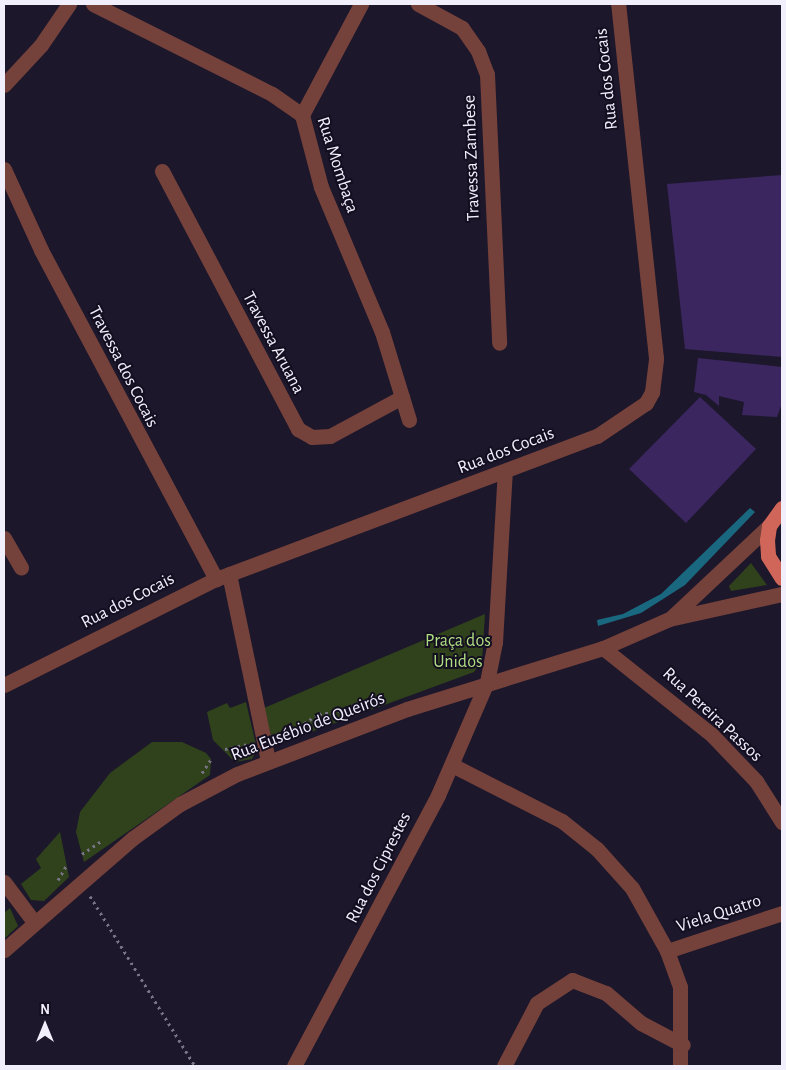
<!DOCTYPE html>
<meta charset="utf-8">
<style>
body{margin:0}
#map{position:relative;width:786px;height:1070px;overflow:hidden;background:#1d172b;font-family:"Alegreya Sans",sans-serif}
div>[style]{position:absolute}
.green>*{inset:0;background:#2f421b}
.water>*{inset:0;background:#19687f}
.building>*{inset:0;background:#3b2660}
.path>*{height:3px;margin-top:-1.5px;transform-origin:0;background:repeating-linear-gradient(90deg,#797485 0 2.5px,transparent 0 6.5px)}
.minor>*{height:15px;margin:-7.5px;padding:0 7.5px;transform-origin:7.5px;border-radius:7.5px;background:#75423b}
.major>*{height:15px;margin:-7.5px;padding:0 7.5px;transform-origin:7.5px;border-radius:7.5px;background:#d06659}
span{translate:-50% -50%;white-space:nowrap;text-align:center;line-height:1.15;-webkit-text-stroke:4px #140e21;paint-order:stroke}
.street-label{font-size:18px;color:#f2effd}
.park-label{font-size:18px;color:#aedd81}
.frame{position:absolute;inset:0;border:5px solid #f2effd;pointer-events:none}
.north{position:absolute;left:20px;top:1000px;width:50px;height:50px;-webkit-text-stroke:4px #140e21;paint-order:stroke;rotate:0deg;font-size:14px;font-weight:700;line-height:20px;text-align:center;color:#f2effd}
.north::after{content:'';display:block;margin:auto;width:18px;height:22px;background:#f2effd;clip-path:polygon(50% 0,100% 100%,50% 72%,0 100%)}
</style>
<div id="map">
<div class="green">
<i style="clip-path:polygon(751px 563px,767px 585px,731px 591px,729px 586px)"></i>
<i style="clip-path:polygon(485px 614px,482px 661px,474px 672px,281px 743px,272px 740px,264px 708px)"></i>
<i style="clip-path:polygon(246px 702px,257px 749px,252px 759px,235px 762px,213px 740px,207px 712px,227px 703px,230px 708px)"></i>
<i style="clip-path:polygon(152px 742px,182px 742px,206px 753px,211px 759px,210px 775px,84px 862px,76px 832px,80px 812px,110px 773px)"></i>
<i style="clip-path:polygon(60px 832px,69px 877px,44px 901px,31px 900px,21px 884px,41px 868px,36px 859px)"></i>
<i style="clip-path:polygon(10px 908px,18px 926px,4px 939px,4px 913px)"></i>
</div>
<div class="water">
<i style="clip-path:polygon(750px 508px,755px 512px,685px 585px,641px 613px,598px 626px,597px 620px,623px 614px,661px 594px)"></i>
</div>
<div class="building">
<i style="clip-path:polygon(782px 175px,782px 357px,685px 349px,667px 184px)"></i>
<i style="clip-path:polygon(698px 358px,782px 367px,782px 403px,777px 417px,742px 415px,744px 402px,719px 396px,719px 406px,706px 395px,694px 392px)"></i>
<i style="clip-path:polygon(700px 397px,756px 449px,686px 523px,629px 469px)"></i>
</div>
<div class="path">
<i style="left:282px;top:737px;width:44px;rotate:-31.9deg"></i>
<i style="left:319px;top:714px;width:35px;rotate:-7deg"></i>
<i style="left:225px;top:749px;width:25px;rotate:-12deg"></i>
<i style="left:202px;top:773px;width:17px;rotate:-57deg"></i>
<i style="left:82px;top:854px;width:22px;rotate:-34deg"></i>
<i style="left:58px;top:880px;width:16px;rotate:-60deg"></i>
<i style="left:90px;top:896px;width:200px;rotate:58.3deg"></i>
</div>
<div class="minor">
<i style="left:93px;top:4px;width:200px;rotate:26.7deg"></i>
<i style="left:272px;top:94px;width:37px;rotate:35deg"></i>
<i style="left:302px;top:115px;width:74px;rotate:75.2deg"></i>
<i style="left:321px;top:187px;width:157px;rotate:67.2deg"></i>
<i style="left:382px;top:332px;width:92px;rotate:72.9deg"></i>
<i style="left:418px;top:4px;width:50px;rotate:28.6deg"></i>
<i style="left:462px;top:28px;width:28px;rotate:55deg"></i>
<i style="left:478px;top:51px;width:25px;rotate:69deg"></i>
<i style="left:487px;top:74px;width:269px;rotate:87.4deg"></i>
<i style="left:4px;top:85px;width:54px;rotate:-47.2deg"></i>
<i style="left:41px;top:45px;width:50px;rotate:-55.7deg"></i>
<i style="left:302px;top:115px;width:126px;rotate:-62deg"></i>
<i style="left:4px;top:169px;width:89px;rotate:65.4deg"></i>
<i style="left:41px;top:250px;width:373px;rotate:62deg"></i>
<i style="left:162px;top:171px;width:292px;rotate:62.2deg"></i>
<i style="left:298px;top:429px;width:16px;rotate:30deg"></i>
<i style="left:312px;top:437px;width:18px;rotate:-3deg"></i>
<i style="left:330px;top:436px;width:82px;rotate:-28.4deg"></i>
<i style="left:4px;top:538px;width:34px;rotate:60deg"></i>
<i style="left:229px;top:574px;width:191px;rotate:78.2deg"></i>
<i style="left:672px;top:617px;width:133px;rotate:-43.2deg"></i>
<i style="left:603px;top:648px;width:139px;rotate:38.6deg"></i>
<i style="left:712px;top:735px;width:64px;rotate:46.3deg"></i>
<i style="left:756px;top:781px;width:49px;rotate:57.6deg"></i>
<i style="left:4px;top:685px;width:237px;rotate:-26.6deg"></i>
<i style="left:216px;top:579px;width:407px;rotate:-20.6deg"></i>
<i style="left:597px;top:436px;width:59px;rotate:-34deg"></i>
<i style="left:646px;top:403px;width:13px;rotate:-61deg"></i>
<i style="left:652px;top:392px;width:34px;rotate:-83deg"></i>
<i style="left:656px;top:358px;width:356px;rotate:-96.1deg"></i>
<i style="left:452px;top:765px;width:123px;rotate:27deg"></i>
<i style="left:562px;top:821px;width:45px;rotate:38.7deg"></i>
<i style="left:597px;top:849px;width:52px;rotate:48.1deg"></i>
<i style="left:632px;top:888px;width:72px;rotate:60.9deg"></i>
<i style="left:667px;top:951px;width:38px;rotate:70deg"></i>
<i style="left:680px;top:987px;width:79px;rotate:90deg"></i>
<i style="left:4px;top:882px;width:50px;rotate:53.1deg"></i>
<i style="left:4px;top:950px;width:171px;rotate:-41deg"></i>
<i style="left:133px;top:838px;width:58px;rotate:-35.9deg"></i>
<i style="left:180px;top:804px;width:64px;rotate:-27.8deg"></i>
<i style="left:237px;top:774px;width:182px;rotate:-20.9deg"></i>
<i style="left:407px;top:709px;width:205px;rotate:-17.3deg"></i>
<i style="left:603px;top:648px;width:72px;rotate:-23.7deg"></i>
<i style="left:669px;top:619px;width:116px;rotate:-12.5deg"></i>
<i style="left:667px;top:951px;width:121px;rotate:-18.3deg"></i>
<i style="left:294px;top:1066px;width:307px;rotate:-62deg"></i>
<i style="left:438px;top:795px;width:123px;rotate:-66.6deg"></i>
<i style="left:487px;top:682px;width:41px;rotate:-78.7deg"></i>
<i style="left:495px;top:642px;width:171px;rotate:-86.7deg"></i>
<i style="left:504px;top:1066px;width:71px;rotate:-62.4deg"></i>
<i style="left:537px;top:1003px;width:42px;rotate:-33.3deg"></i>
<i style="left:572px;top:980px;width:36px;rotate:21deg"></i>
<i style="left:606px;top:993px;width:46px;rotate:40.6deg"></i>
<i style="left:641px;top:1023px;width:47px;rotate:27.6deg"></i>
</div>
<div class="major">
<i style="left:782px;top:508px;width:22px;rotate:126deg"></i>
<i style="left:769px;top:526px;width:14px;rotate:98deg"></i>
<i style="left:767px;top:540px;width:16px;rotate:86deg"></i>
<i style="left:768px;top:556px;width:26px;rotate:58deg"></i>
</div>
<div class="street-label">
<span style="left:607px;top:79px;rotate:-96deg">Rua dos Cocais</span>
<span style="left:472px;top:158px;rotate:-92deg">Travessa Zambese</span>
<span style="left:337px;top:165px;rotate:72deg">Rua Mombaça</span>
<span style="left:273px;top:343px;rotate:62deg">Travessa Aruana</span>
<span style="left:123px;top:367px;rotate:63deg">Travessa dos Cocais</span>
<span style="left:506px;top:451px;rotate:-21deg">Rua dos Cocais</span>
<span style="left:128px;top:601px;rotate:-27deg">Rua dos Cocais</span>
<span style="left:712px;top:715px;rotate:43deg">Rua Pereira Passos</span>
<span style="left:308px;top:727px;rotate:-21deg">Rua Eusébio de Queirós</span>
<span style="left:379px;top:868px;rotate:-63deg">Rua dos Ciprestes</span>
<span style="left:719px;top:914px;rotate:-18deg">Viela Quatro</span>
</div>
<div class="park-label">
<span style="left:458px;top:652px">Praça dos<br>Unidos</span>
</div>
<div class="frame"></div>
<div class="north">N</div>
</div>
